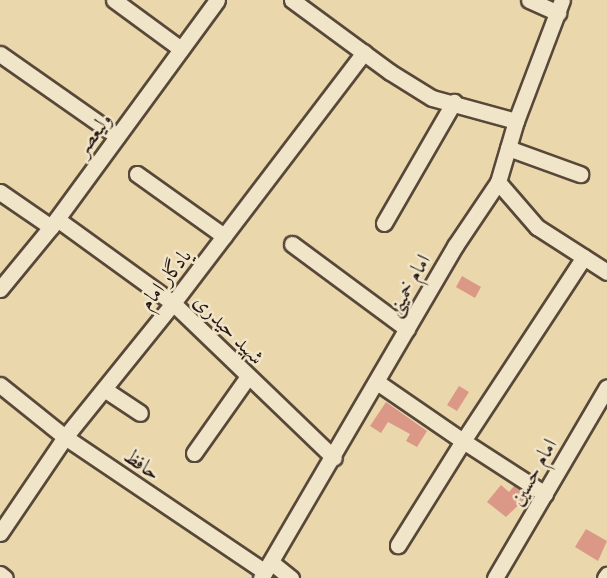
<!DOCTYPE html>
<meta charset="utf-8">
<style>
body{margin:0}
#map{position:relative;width:607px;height:578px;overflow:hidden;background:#ead7ac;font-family:"IM FELL Great Primer",Amiri,serif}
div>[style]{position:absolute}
.building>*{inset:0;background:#dc9886}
.roads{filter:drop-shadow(2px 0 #584839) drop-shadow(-2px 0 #584839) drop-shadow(0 2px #584839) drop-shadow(0 -2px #584839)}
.minor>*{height:15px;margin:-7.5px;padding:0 7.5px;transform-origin:7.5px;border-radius:7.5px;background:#f1e5c9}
span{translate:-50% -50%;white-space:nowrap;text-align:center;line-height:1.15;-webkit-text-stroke:5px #f1e5c9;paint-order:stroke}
.street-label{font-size:21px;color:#271913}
</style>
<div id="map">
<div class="building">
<i style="clip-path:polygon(462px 276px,481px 287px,475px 298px,456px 287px)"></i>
<i style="clip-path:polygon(459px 386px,469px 392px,457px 411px,447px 405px)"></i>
<i style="clip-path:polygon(386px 402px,427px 431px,417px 447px,406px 441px,410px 434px,388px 422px,381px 433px,370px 426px)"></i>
<i style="clip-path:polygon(501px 485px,509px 492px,514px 486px,529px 495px,506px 517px,487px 502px)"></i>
<i style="clip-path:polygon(586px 529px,607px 541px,598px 561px,575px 547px)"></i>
</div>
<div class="roads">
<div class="minor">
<i style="left:114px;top:0;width:83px;rotate:36.2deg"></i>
<i style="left:292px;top:0;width:122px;rotate:36.3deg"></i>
<i style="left:390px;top:72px;width:49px;rotate:31.8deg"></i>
<i style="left:432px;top:98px;width:87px;rotate:15.3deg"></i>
<i style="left:529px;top:0;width:32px;rotate:24deg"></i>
<i style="left:0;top:54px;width:143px;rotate:35deg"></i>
<i style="left:508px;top:148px;width:77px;rotate:19.9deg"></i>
<i style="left:137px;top:174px;width:107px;rotate:35.5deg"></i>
<i style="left:498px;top:182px;width:60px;rotate:49.1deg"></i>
<i style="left:537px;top:227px;width:83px;rotate:32.7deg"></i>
<i style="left:0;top:192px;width:62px;rotate:34.5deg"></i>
<i style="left:57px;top:219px;width:143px;rotate:35.9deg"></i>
<i style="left:173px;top:303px;width:223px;rotate:43.9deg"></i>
<i style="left:384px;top:223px;width:140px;rotate:-60deg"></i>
<i style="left:292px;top:244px;width:143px;rotate:36.5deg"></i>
<i style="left:0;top:289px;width:80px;rotate:-50.6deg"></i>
<i style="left:51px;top:227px;width:281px;rotate:-53.8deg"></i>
<i style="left:377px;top:382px;width:104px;rotate:34.5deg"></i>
<i style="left:463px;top:441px;width:123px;rotate:122deg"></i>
<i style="left:0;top:385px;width:83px;rotate:38.7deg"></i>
<i style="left:65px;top:437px;width:241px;rotate:34deg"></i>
<i style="left:104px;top:389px;width:43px;rotate:33.7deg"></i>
<i style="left:194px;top:453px;width:92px;rotate:-54.8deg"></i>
<i style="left:545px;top:494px;width:98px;rotate:-147.1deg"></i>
<i style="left:463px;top:441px;width:220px;rotate:-56.7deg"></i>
<i style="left:0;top:533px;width:116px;rotate:-55.9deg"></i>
<i style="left:65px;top:437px;width:172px;rotate:-51.1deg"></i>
<i style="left:173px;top:303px;width:315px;rotate:-52.7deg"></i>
<i style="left:271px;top:562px;width:26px;rotate:39deg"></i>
<i style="left:0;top:574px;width:6px;rotate:39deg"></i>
<i style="left:261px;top:578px;width:385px;rotate:-59.7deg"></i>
<i style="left:455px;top:246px;width:77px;rotate:-56.1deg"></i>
<i style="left:498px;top:182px;width:64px;rotate:-73.6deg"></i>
<i style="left:516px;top:121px;width:129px;rotate:-69.2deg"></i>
<i style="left:495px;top:578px;width:221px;rotate:-59.6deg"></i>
<i style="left:605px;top:578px;width:4px;rotate:-56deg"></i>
</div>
</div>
<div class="street-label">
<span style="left:93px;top:134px;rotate:-54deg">ولیعصر</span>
<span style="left:165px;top:279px;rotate:-52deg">یادگار امام</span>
<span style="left:408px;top:285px;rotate:-60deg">امام خمینی</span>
<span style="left:229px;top:329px;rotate:45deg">شهید حیدری</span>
<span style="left:142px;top:464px;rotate:34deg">حافظ</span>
<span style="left:533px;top:472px;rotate:-60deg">امام حسین</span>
</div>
</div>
